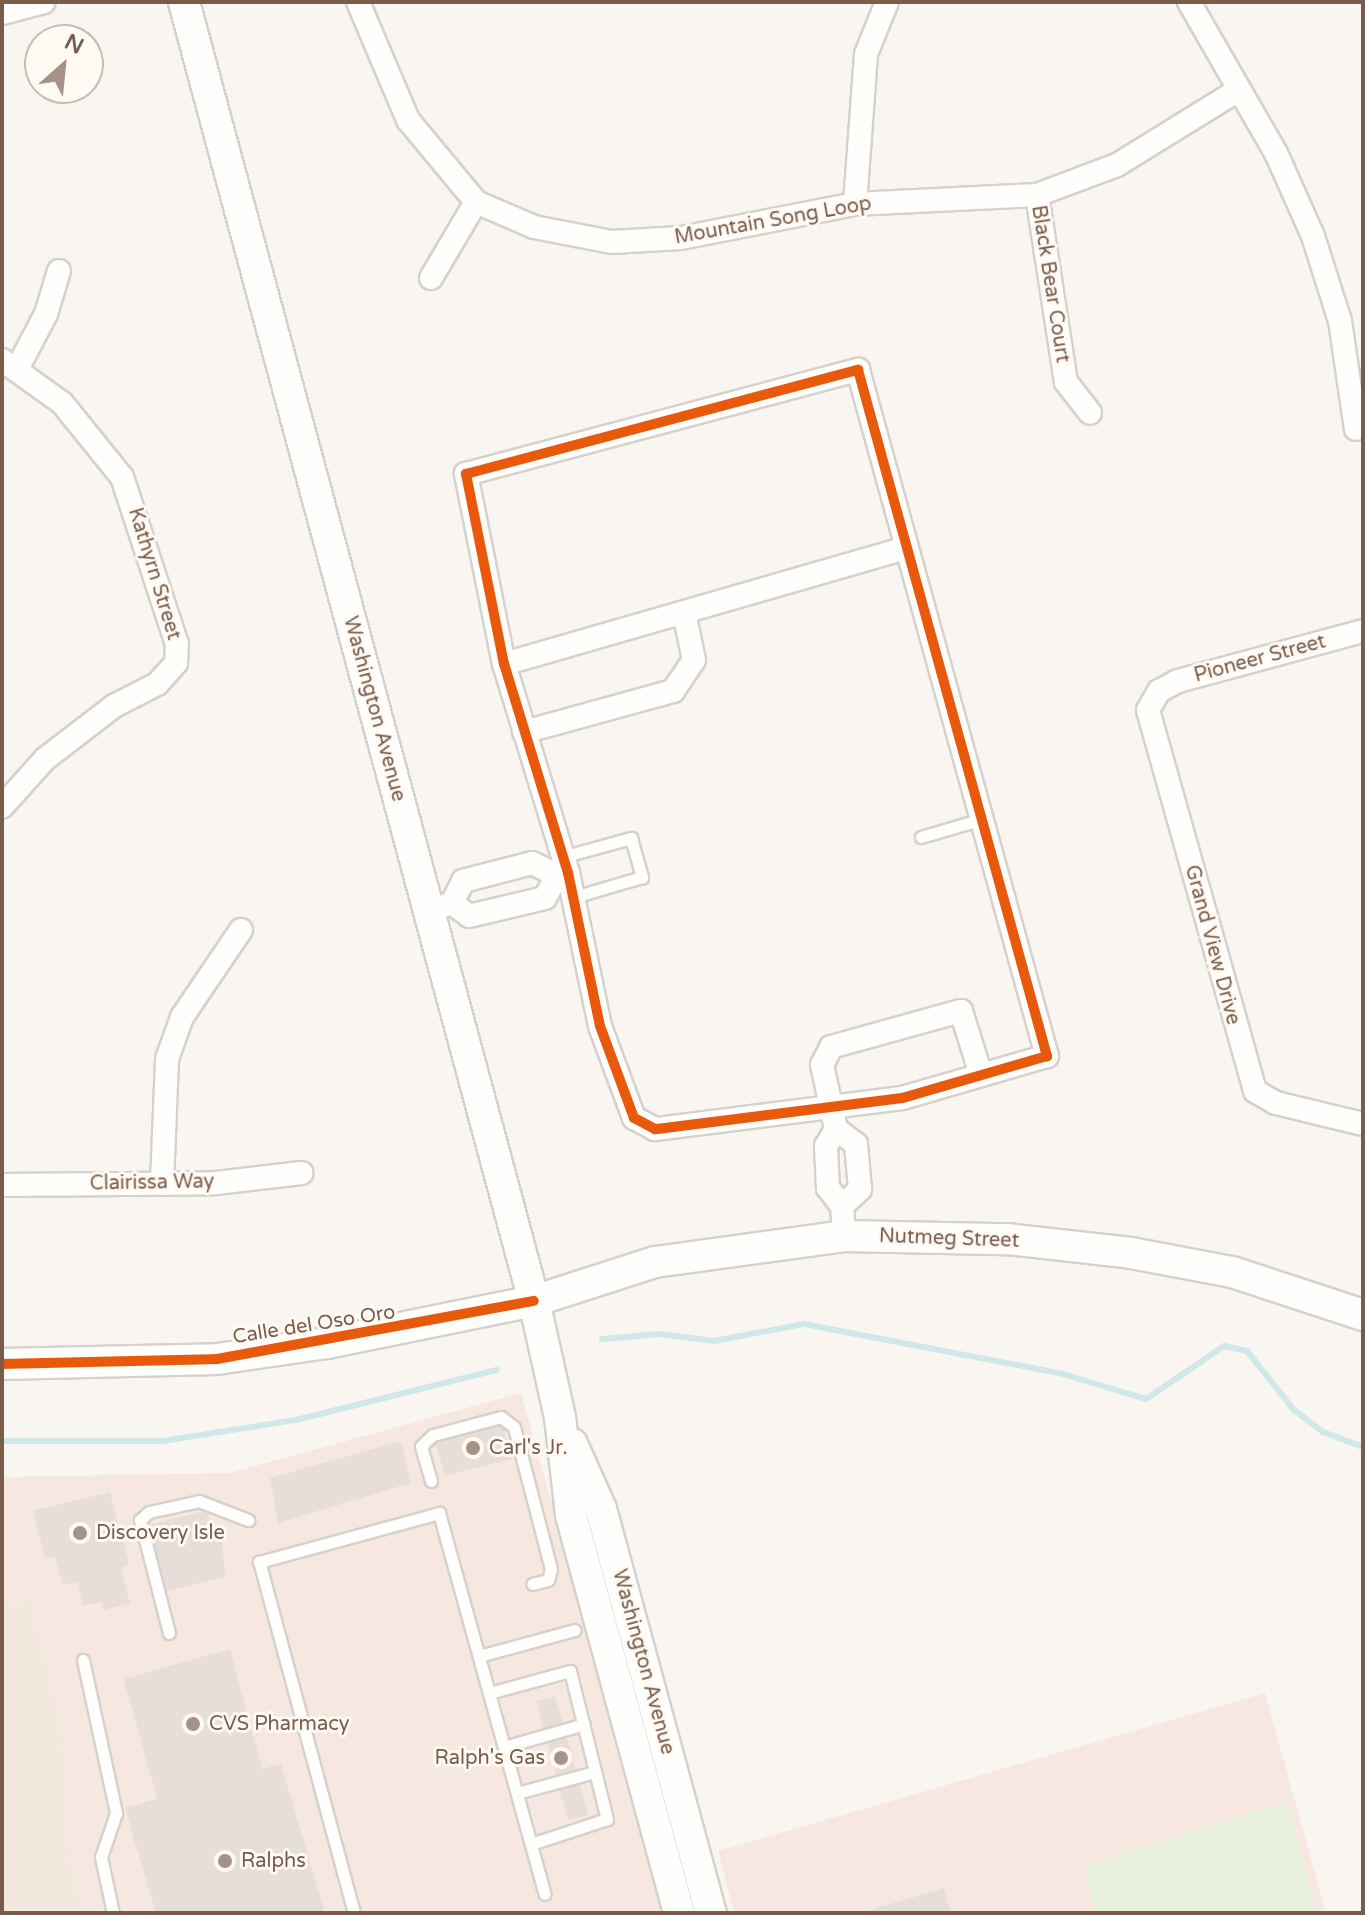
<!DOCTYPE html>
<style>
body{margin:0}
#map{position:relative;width:1365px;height:1915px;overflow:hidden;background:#f9f5f0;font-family:"Varela Round",sans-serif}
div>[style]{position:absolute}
.residential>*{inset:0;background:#f2e8de}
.commercial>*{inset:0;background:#f6e8e1}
.green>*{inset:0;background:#e7f0db}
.stream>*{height:6px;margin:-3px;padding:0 3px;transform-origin:3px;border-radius:3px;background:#d0e8ea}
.building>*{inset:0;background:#e6ded7}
.roads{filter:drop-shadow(2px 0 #d7d1cb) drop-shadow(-2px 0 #d7d1cb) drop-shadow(0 2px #d7d1cb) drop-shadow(0 -2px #d7d1cb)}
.service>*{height:11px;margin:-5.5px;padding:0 5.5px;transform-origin:5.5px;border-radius:5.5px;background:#fefefd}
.minor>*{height:22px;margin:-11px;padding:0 11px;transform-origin:11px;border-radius:11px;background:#fefefd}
.secondary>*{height:30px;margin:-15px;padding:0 15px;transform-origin:15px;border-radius:15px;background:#fefefd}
.cycleway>*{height:10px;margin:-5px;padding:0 5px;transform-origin:5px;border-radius:5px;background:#e8590c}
.dots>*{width:22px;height:22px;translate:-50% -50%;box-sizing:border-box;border:4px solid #fffaf3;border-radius:50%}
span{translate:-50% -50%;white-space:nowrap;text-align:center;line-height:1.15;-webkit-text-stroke:6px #fffaf3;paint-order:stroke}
.street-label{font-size:20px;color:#7a5c4d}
.poi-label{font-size:20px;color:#7a5c4d}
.left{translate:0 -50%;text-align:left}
.right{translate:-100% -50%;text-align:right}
.frame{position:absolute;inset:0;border:4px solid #7a5c4d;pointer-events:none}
.north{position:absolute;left:24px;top:24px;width:80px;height:80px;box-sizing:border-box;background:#fffaf3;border:2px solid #cabbb1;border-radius:50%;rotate:27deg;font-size:22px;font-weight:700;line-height:32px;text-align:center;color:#7a5c4d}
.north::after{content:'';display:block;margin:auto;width:28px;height:36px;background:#a69286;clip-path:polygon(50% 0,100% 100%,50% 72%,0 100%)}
</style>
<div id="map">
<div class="residential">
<i style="clip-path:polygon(31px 1599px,62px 1726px,72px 1865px,84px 1913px,2px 1913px,2px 1606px)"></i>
</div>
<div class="commercial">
<i style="clip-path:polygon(521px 1393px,667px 1913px,84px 1913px,72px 1865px,62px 1726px,31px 1600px,2px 1606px,2px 1477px,229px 1473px)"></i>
<i style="clip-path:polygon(1265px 1693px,1326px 1913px,734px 1913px,718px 1851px)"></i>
</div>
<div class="green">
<i style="clip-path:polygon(1286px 1802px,1317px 1913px,1096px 1913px,1083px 1866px)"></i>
</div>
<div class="stream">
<i style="left:602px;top:1339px;width:58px;rotate:-4.9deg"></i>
<i style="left:660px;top:1334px;width:54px;rotate:7.4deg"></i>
<i style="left:714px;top:1341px;width:92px;rotate:-10.7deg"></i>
<i style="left:804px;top:1324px;width:264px;rotate:10.9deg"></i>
<i style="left:1063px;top:1374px;width:87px;rotate:16.8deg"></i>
<i style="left:1146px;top:1399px;width:94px;rotate:-34.2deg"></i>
<i style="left:1224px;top:1346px;width:24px;rotate:12deg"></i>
<i style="left:1247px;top:1351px;width:75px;rotate:51.5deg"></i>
<i style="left:1294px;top:1410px;width:36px;rotate:37deg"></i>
<i style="left:1323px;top:1432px;width:43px;rotate:20.6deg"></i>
<i style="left:2px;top:1441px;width:161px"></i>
<i style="left:163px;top:1441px;width:135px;rotate:-9deg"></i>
<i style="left:296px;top:1420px;width:207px;rotate:-14deg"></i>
</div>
<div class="building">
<i style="clip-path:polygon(502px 1424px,512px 1459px,445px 1476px,434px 1438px)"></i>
<i style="clip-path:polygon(401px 1441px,411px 1483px,278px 1523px,270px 1478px)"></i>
<i style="clip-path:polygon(110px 1492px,129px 1565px,121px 1567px,130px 1603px,103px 1610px,101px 1602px,83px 1606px,77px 1582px,63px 1585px,55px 1556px,45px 1558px,33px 1511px)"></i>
<i style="clip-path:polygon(207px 1510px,211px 1529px,221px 1526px,225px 1577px,165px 1592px,148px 1525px)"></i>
<i style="clip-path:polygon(230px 1649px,262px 1769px,281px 1764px,325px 1913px,156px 1913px,125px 1808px,157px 1799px,124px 1679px)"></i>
<i style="clip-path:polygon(555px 1696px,588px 1815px,568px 1820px,536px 1701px)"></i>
<i style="clip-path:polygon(944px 1888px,951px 1913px,864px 1913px,864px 1912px)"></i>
</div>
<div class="roads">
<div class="service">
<i style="left:921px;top:837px;width:64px;rotate:-16.4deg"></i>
<i style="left:562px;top:857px;width:72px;rotate:-15.4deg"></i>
<i style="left:631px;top:838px;width:41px;rotate:74.2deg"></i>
<i style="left:642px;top:877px;width:71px;rotate:163.6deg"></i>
<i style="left:431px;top:1481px;width:36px;rotate:-106deg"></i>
<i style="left:421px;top:1446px;width:16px;rotate:-43deg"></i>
<i style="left:433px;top:1435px;width:70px;rotate:-14.8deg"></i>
<i style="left:501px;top:1417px;width:16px;rotate:38deg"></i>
<i style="left:514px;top:1427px;width:147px;rotate:75.4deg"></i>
<i style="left:551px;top:1569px;width:11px;rotate:105deg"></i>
<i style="left:548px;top:1580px;width:16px;rotate:166deg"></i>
<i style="left:169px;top:1633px;width:117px;rotate:-104.4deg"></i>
<i style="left:140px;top:1520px;width:12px;rotate:-42deg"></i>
<i style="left:149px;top:1512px;width:51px;rotate:-12.4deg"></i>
<i style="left:199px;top:1501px;width:53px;rotate:21.2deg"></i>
<i style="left:479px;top:1656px;width:99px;rotate:-15.2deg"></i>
<i style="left:83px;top:1660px;width:157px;rotate:77.8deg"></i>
<i style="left:116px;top:1813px;width:46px;rotate:108.8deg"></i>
<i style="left:101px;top:1857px;width:57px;rotate:77.9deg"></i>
<i style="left:489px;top:1693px;width:84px;rotate:-15.2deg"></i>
<i style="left:570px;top:1671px;width:153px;rotate:76deg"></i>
<i style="left:607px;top:1819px;width:80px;rotate:161.8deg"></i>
<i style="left:504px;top:1747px;width:83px;rotate:-16deg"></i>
<i style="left:517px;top:1793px;width:81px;rotate:-15.1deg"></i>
<i style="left:354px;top:1913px;width:364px;rotate:-105.1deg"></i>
<i style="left:259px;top:1562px;width:187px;rotate:-15.2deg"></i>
<i style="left:439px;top:1513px;width:395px;rotate:74.5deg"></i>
</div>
<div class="minor">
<i style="left:358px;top:2px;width:128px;rotate:67deg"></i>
<i style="left:408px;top:120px;width:107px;rotate:50.3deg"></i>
<i style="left:476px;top:202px;width:63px;rotate:23.3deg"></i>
<i style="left:534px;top:227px;width:79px;rotate:10.9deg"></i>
<i style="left:612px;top:242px;width:69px;rotate:-3.3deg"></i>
<i style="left:681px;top:238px;width:177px;rotate:-11.1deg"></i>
<i style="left:855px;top:204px;width:182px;rotate:-2.8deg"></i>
<i style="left:1037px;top:195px;width:85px;rotate:-20.6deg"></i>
<i style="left:1117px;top:165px;width:141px;rotate:-31.7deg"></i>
<i style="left:1189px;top:2px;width:174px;rotate:60.1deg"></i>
<i style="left:1276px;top:153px;width:91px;rotate:66deg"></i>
<i style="left:1313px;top:236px;width:89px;rotate:72.4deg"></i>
<i style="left:1340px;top:321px;width:109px;rotate:81.6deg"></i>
<i style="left:2px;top:13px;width:43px;rotate:-14.7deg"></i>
<i style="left:1037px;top:195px;width:189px;rotate:81.2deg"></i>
<i style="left:1066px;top:382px;width:39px;rotate:52deg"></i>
<i style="left:855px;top:204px;width:150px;rotate:-85.8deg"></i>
<i style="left:866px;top:54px;width:56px;rotate:-68deg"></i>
<i style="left:431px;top:278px;width:88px;rotate:-59.4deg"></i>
<i style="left:2px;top:360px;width:74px;rotate:35.6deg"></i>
<i style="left:62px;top:403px;width:95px;rotate:51deg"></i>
<i style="left:122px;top:477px;width:176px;rotate:71.8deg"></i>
<i style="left:177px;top:644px;width:19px;rotate:93deg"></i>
<i style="left:176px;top:663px;width:28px;rotate:132deg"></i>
<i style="left:157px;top:684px;width:48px;rotate:152.9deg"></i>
<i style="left:114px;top:706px;width:87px;rotate:142.5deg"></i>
<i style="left:45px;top:759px;width:64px;rotate:131.9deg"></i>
<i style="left:17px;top:369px;width:62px;rotate:-62.2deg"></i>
<i style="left:46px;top:314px;width:45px;rotate:-73.2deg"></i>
<i style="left:858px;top:370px;width:712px;rotate:74.6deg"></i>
<i style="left:1047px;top:1056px;width:151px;rotate:163.8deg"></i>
<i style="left:902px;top:1098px;width:249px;rotate:172.8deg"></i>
<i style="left:655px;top:1129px;width:24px;rotate:-152deg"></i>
<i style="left:634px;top:1118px;width:98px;rotate:-110.3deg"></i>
<i style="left:600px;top:1026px;width:156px;rotate:-101.8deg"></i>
<i style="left:568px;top:873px;width:219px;rotate:-107deg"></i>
<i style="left:504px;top:664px;width:194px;rotate:-101.3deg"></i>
<i style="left:466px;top:474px;width:406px;rotate:-14.9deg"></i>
<i style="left:1363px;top:631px;width:192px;rotate:164.9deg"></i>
<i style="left:1178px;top:681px;width:21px;rotate:152deg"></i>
<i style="left:1159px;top:691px;width:22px;rotate:120deg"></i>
<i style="left:1148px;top:710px;width:396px;rotate:74.3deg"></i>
<i style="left:1255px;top:1091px;width:24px;rotate:30deg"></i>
<i style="left:1276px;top:1103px;width:89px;rotate:13.6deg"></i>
<i style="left:504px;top:664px;width:419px;rotate:-16.1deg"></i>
<i style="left:524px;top:732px;width:155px;rotate:-15.4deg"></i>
<i style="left:673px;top:691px;width:37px;rotate:-56deg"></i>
<i style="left:694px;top:660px;width:48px;rotate:-102deg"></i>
<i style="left:452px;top:903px;width:21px;rotate:37deg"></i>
<i style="left:469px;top:916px;width:78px;rotate:-13.3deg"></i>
<i style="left:545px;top:898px;width:26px;rotate:-62deg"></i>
<i style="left:428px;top:911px;width:25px;rotate:-18deg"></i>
<i style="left:452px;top:903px;width:25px;rotate:-63deg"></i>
<i style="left:463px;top:881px;width:71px;rotate:-14.6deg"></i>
<i style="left:532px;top:863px;width:28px;rotate:26deg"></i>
<i style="left:557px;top:875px;width:11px;rotate:-10deg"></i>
<i style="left:836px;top:1129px;width:20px;rotate:120deg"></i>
<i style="left:826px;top:1146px;width:42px;rotate:87.3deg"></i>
<i style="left:828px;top:1188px;width:23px;rotate:52deg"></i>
<i style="left:842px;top:1206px;width:14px;rotate:86deg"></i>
<i style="left:162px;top:1184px;width:125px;rotate:-87.7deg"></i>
<i style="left:167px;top:1059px;width:45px;rotate:-70.3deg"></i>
<i style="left:182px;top:1017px;width:105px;rotate:-55.9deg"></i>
<i style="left:2px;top:1185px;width:214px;rotate:-0.5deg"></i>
<i style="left:216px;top:1183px;width:86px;rotate:-6.7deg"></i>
<i style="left:842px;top:1206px;width:25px;rotate:-43deg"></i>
<i style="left:860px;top:1189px;width:45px;rotate:-95.1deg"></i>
<i style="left:856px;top:1144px;width:25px;rotate:-143deg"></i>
<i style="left:836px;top:1129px;width:66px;rotate:-102.3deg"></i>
<i style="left:822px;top:1065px;width:20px;rotate:-63deg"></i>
<i style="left:831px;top:1047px;width:135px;rotate:-15.5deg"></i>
<i style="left:961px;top:1011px;width:67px;rotate:72.6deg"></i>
</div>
<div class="secondary">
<i style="left:184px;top:2px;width:1345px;rotate:74.92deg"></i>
<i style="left:534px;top:1301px;width:119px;rotate:77.4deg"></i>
<i style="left:560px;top:1417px;width:99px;rotate:83.6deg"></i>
<i style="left:571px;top:1515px;width:412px;rotate:74.8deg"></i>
<i style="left:2px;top:1364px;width:215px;rotate:-1.3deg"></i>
<i style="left:217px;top:1359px;width:111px;rotate:-8.3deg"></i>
<i style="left:327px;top:1343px;width:211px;rotate:-11.5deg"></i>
<i style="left:534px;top:1301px;width:127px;rotate:-17.9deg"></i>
<i style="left:655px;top:1262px;width:191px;rotate:-7.8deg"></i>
<i style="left:844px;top:1236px;width:163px;rotate:1.1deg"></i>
<i style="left:1007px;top:1239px;width:125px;rotate:6.4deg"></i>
<i style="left:1131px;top:1253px;width:103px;rotate:10.7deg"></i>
<i style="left:1232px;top:1272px;width:138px;rotate:18.2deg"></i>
<i style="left:572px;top:1444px;width:71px;rotate:66deg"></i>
<i style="left:601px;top:1509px;width:419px;rotate:74.8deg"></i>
</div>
</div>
<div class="cycleway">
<i style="left:858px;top:370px;width:712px;rotate:74.6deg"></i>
<i style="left:1047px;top:1056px;width:151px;rotate:163.8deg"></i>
<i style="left:902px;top:1098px;width:249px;rotate:172.8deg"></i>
<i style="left:655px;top:1129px;width:24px;rotate:-152deg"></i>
<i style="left:634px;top:1118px;width:98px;rotate:-110.3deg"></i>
<i style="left:600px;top:1026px;width:156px;rotate:-101.8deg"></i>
<i style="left:568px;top:873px;width:219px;rotate:-107deg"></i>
<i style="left:504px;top:664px;width:194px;rotate:-101.3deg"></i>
<i style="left:466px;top:474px;width:406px;rotate:-14.9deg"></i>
<i style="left:2px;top:1364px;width:215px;rotate:-1.3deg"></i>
<i style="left:217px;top:1359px;width:322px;rotate:-10.4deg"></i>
</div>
<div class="dots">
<i style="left:473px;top:1448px;background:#a69286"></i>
<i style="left:80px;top:1533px;background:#a69286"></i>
<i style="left:193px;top:1724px;background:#a69286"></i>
<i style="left:561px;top:1758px;background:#a69286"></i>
<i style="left:225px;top:1861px;background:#a69286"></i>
</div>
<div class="street-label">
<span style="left:773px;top:221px;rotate:-10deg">Mountain Song Loop</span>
<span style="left:1050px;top:284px;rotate:81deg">Black Bear Court</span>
<span style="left:154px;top:574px;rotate:73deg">Kathyrn Street</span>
<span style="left:1260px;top:659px;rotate:-15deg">Pioneer Street</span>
<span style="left:374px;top:709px;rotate:75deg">Washington Avenue</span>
<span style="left:1212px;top:945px;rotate:75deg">Grand View Drive</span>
<span style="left:152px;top:1183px;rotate:-1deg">Clairissa Way</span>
<span style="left:949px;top:1239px;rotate:2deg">Nutmeg Street</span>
<span style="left:314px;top:1325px;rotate:-9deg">Calle del Oso Oro</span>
<span style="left:643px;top:1662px;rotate:75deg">Washington Avenue</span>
</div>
<div class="poi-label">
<span class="left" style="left:489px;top:1448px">Carl's Jr.</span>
<span class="left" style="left:96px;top:1533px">Discovery Isle</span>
<span class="left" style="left:209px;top:1724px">CVS Pharmacy</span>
<span class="right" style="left:545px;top:1758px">Ralph's Gas</span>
<span class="left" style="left:241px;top:1861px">Ralphs</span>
</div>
<div class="frame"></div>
<div class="north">N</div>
</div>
